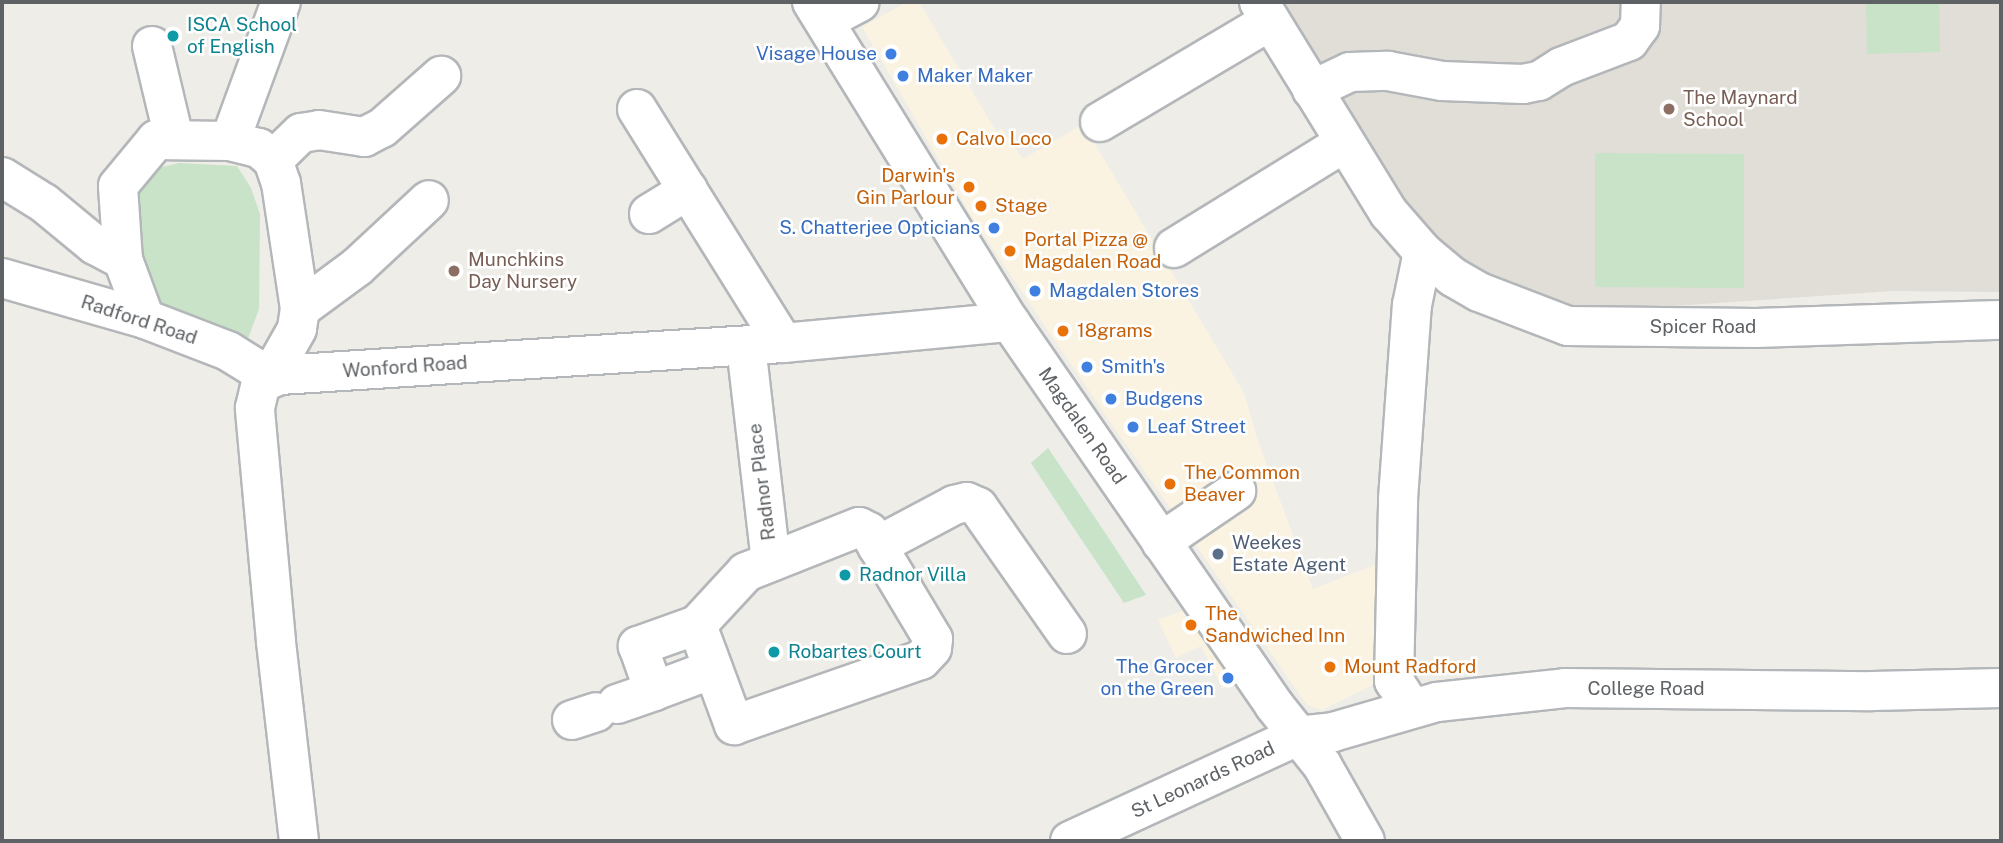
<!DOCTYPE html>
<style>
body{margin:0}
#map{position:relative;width:2003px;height:843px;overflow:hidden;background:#efede7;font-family:"Public Sans",sans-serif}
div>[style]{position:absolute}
.commercial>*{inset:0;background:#faf3e1}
.education>*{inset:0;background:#e1ded8}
.green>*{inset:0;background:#c8e3c7}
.roads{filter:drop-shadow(2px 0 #b4b7ba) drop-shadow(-2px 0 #b4b7ba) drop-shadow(0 2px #b4b7ba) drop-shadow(0 -2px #b4b7ba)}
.minor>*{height:38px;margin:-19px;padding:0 19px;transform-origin:19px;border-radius:19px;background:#fff}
.dots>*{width:19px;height:19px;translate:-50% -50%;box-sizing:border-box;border:4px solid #fff;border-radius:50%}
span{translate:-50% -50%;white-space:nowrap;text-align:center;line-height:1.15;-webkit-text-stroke:5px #fff;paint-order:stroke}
.culture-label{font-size:19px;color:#0d838f}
.left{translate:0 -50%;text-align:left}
.shop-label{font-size:19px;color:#366cbe}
.right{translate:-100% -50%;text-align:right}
.education-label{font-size:19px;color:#785e54}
.food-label{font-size:19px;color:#c56008}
.street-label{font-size:19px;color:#5e6265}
.service-label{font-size:19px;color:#4e5e75}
.frame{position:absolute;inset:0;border:4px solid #5e6265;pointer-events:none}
</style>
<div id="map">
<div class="commercial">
<i style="clip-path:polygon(907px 2px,919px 2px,996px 131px,1002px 129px,1023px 159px,1083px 124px,1244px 393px,1258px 441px,1313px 589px,1385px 561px,1377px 683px,1322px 710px,1307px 705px,1102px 410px,976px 224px,862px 27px)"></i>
<i style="clip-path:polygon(1187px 609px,1238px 682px,1223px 689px,1201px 646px,1176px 658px,1158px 620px)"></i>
</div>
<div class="education">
<i style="clip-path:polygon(1268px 2px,2001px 2px,2001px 292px,1893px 291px,1600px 311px,1527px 301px,1470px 276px,1405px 217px)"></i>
</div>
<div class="green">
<i style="clip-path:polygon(1866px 2px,1939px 2px,1940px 52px,1867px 54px)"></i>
<i style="clip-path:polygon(1595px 153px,1744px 154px,1744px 288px,1595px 287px)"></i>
<i style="clip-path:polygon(179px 163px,237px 166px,251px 188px,260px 214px,259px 309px,243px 352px,141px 308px,137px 192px,154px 169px)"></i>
<i style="clip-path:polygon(1048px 448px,1102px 528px,1146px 595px,1124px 603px,1069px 521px,1031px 463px)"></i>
</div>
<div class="roads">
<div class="minor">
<i style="left:812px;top:2px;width:376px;rotate:58.3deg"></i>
<i style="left:1010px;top:322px;width:465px;rotate:55.4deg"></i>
<i style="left:1274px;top:705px;width:77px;rotate:51.3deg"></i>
<i style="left:1322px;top:765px;width:87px;rotate:60.5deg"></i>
<i style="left:1259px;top:2px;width:248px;rotate:58.4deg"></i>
<i style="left:1389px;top:213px;width:52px;rotate:48.9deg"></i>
<i style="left:1423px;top:252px;width:39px;rotate:40deg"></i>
<i style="left:1453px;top:277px;width:30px;rotate:30deg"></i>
<i style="left:1479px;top:292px;width:95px;rotate:20.9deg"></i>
<i style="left:1568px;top:326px;width:188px;rotate:0.6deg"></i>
<i style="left:1756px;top:328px;width:245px;rotate:-1.9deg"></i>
<i style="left:826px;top:20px;width:38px;rotate:-28deg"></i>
<i style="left:152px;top:46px;width:95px;rotate:76.6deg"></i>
<i style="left:1312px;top:90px;width:42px;rotate:-25.3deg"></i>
<i style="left:1350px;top:72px;width:38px;rotate:-2deg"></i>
<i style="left:1388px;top:71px;width:55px;rotate:10.5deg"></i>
<i style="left:1442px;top:81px;width:81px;rotate:2.1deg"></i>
<i style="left:1523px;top:84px;width:16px;rotate:-11deg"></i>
<i style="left:1539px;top:81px;width:26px;rotate:-32deg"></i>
<i style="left:1561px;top:67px;width:73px;rotate:-20.9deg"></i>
<i style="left:1629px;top:41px;width:19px;rotate:-54deg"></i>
<i style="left:1640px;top:26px;width:24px;rotate:-88deg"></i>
<i style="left:637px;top:109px;width:276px;rotate:58deg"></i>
<i style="left:1100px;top:122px;width:198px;rotate:-30.7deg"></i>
<i style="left:230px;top:141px;width:148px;rotate:-69.9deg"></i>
<i style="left:273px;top:160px;width:39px;rotate:-44deg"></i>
<i style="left:301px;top:133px;width:18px;rotate:-9deg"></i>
<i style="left:319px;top:130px;width:46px;rotate:8.8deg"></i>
<i style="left:364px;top:137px;width:20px;rotate:-27deg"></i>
<i style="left:382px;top:128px;width:79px;rotate:-41.4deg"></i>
<i style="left:2px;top:177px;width:49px;rotate:31.8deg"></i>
<i style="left:44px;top:203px;width:66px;rotate:39.5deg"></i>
<i style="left:95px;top:245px;width:32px;rotate:28deg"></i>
<i style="left:649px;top:214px;width:46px;rotate:-31.6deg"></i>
<i style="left:1174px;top:248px;width:200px;rotate:-31.7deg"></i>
<i style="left:2px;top:278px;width:149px;rotate:16deg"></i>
<i style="left:145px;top:319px;width:89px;rotate:21.1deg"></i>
<i style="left:228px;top:351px;width:49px;rotate:31.8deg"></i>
<i style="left:300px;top:309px;width:71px;rotate:-36.4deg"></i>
<i style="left:357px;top:267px;width:98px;rotate:-42.9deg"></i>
<i style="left:145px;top:319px;width:63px;rotate:-110.4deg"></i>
<i style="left:123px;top:260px;width:74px;rotate:-93.9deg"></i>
<i style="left:118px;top:186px;width:60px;rotate:-50.4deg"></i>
<i style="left:156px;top:140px;width:74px;rotate:0.8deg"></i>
<i style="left:230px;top:141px;width:30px;rotate:14deg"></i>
<i style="left:259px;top:148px;width:18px;rotate:41deg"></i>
<i style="left:273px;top:160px;width:24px;rotate:71deg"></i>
<i style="left:281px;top:183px;width:127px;rotate:81.4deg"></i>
<i style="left:300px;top:309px;width:20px;rotate:99deg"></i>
<i style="left:297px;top:329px;width:55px;rotate:119.4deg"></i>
<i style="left:746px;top:346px;width:217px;rotate:83.4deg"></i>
<i style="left:1161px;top:542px;width:91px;rotate:-34.2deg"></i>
<i style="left:877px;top:546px;width:87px;rotate:-28deg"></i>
<i style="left:954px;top:505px;width:13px;rotate:-13deg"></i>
<i style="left:967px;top:502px;width:12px;rotate:24deg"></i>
<i style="left:978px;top:507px;width:155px;rotate:55deg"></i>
<i style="left:697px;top:625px;width:107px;rotate:69.7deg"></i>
<i style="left:734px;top:725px;width:198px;rotate:-19.2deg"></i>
<i style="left:921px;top:660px;width:16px;rotate:-47deg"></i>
<i style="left:932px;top:648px;width:9px;rotate:-84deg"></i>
<i style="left:933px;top:639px;width:125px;rotate:-120.9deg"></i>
<i style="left:869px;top:532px;width:11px;rotate:-153deg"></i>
<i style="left:859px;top:527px;width:122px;rotate:158.3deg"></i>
<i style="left:746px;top:572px;width:72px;rotate:132.8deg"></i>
<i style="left:697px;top:625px;width:63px;rotate:160.4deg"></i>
<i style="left:638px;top:646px;width:48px;rotate:70.4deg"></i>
<i style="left:654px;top:691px;width:63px;rotate:-20.4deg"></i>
<i style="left:617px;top:704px;width:39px;rotate:-19deg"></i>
<i style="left:1411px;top:707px;width:31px;rotate:-123deg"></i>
<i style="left:1394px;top:681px;width:182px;rotate:-88.7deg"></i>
<i style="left:1398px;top:499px;width:195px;rotate:-85.9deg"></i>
<i style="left:1412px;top:305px;width:54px;rotate:-78.3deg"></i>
<i style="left:572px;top:720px;width:25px;rotate:-18deg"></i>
<i style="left:299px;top:841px;width:201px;rotate:-96.6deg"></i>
<i style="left:276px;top:641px;width:234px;rotate:-95.2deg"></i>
<i style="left:255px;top:408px;width:26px;rotate:-77deg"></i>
<i style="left:261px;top:383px;width:21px;rotate:-23deg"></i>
<i style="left:280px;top:375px;width:504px;rotate:-3.64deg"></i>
<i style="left:783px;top:343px;width:228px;rotate:-5.3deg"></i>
<i style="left:1070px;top:841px;width:250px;rotate:-24.8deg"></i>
<i style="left:1297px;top:736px;width:36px;rotate:-6deg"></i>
<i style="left:1333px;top:732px;width:108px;rotate:-16.1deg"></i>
<i style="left:1437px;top:702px;width:129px;rotate:-6.2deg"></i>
<i style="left:1565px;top:688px;width:307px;rotate:0.6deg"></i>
<i style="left:1872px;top:691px;width:129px;rotate:-1.3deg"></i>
</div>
</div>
<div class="dots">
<i style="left:173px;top:36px;background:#0f9aa8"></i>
<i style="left:891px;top:54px;background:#3f7fe0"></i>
<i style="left:903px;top:76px;background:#3f7fe0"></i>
<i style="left:1669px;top:109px;background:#8d6e63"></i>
<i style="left:942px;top:139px;background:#e8710a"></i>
<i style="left:969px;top:187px;background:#e8710a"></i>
<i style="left:981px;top:206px;background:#e8710a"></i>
<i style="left:994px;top:228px;background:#3f7fe0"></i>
<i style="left:1010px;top:251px;background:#e8710a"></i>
<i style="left:454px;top:271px;background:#8d6e63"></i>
<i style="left:1035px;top:291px;background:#3f7fe0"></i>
<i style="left:1063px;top:331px;background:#e8710a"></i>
<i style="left:1087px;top:367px;background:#3f7fe0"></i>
<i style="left:1111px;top:399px;background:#3f7fe0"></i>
<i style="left:1133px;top:427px;background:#3f7fe0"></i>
<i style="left:1170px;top:484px;background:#e8710a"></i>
<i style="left:1218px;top:554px;background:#5c6f8a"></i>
<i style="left:845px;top:575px;background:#0f9aa8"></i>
<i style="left:1191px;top:625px;background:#e8710a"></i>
<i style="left:774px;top:652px;background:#0f9aa8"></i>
<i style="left:1330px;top:667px;background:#e8710a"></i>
<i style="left:1228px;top:678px;background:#3f7fe0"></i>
</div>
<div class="culture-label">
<span class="left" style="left:187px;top:36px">ISCA School<br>of English</span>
<span class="left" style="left:859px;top:575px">Radnor Villa</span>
<span class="left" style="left:788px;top:652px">Robartes Court</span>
</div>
<div class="shop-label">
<span class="right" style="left:877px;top:54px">Visage House</span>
<span class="left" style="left:917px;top:76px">Maker Maker</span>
<span class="right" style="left:980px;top:228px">S. Chatterjee Opticians</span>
<span class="left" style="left:1049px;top:291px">Magdalen Stores</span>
<span class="left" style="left:1101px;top:367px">Smith's</span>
<span class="left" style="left:1125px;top:399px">Budgens</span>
<span class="left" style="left:1147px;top:427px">Leaf Street</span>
<span class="right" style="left:1214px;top:678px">The Grocer<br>on the Green</span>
</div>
<div class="education-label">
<span class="left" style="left:1683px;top:109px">The Maynard<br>School</span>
<span class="left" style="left:468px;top:271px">Munchkins<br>Day Nursery</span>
</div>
<div class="food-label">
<span class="left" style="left:956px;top:139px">Calvo Loco</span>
<span class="right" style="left:955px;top:187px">Darwin's<br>Gin Parlour</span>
<span class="left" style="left:995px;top:206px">Stage</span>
<span class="left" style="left:1024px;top:251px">Portal Pizza @<br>Magdalen Road</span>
<span class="left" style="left:1077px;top:331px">18grams</span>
<span class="left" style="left:1184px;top:484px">The Common<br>Beaver</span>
<span class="left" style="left:1205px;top:625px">The<br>Sandwiched Inn</span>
<span class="left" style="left:1344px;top:667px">Mount Radford</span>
</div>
<div class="street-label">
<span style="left:139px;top:320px;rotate:18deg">Radford Road</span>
<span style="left:1703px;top:327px">Spicer Road</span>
<span style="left:405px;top:367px;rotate:-4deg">Wonford Road</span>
<span style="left:1082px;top:426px;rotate:55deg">Magdalen Road</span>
<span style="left:762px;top:482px;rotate:-97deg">Radnor Place</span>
<span style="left:1646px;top:689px">College Road</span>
<span style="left:1203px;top:780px;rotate:-25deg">St Leonards Road</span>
</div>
<div class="service-label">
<span class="left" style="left:1232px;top:554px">Weekes<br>Estate Agent</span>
</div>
<div class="frame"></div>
</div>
